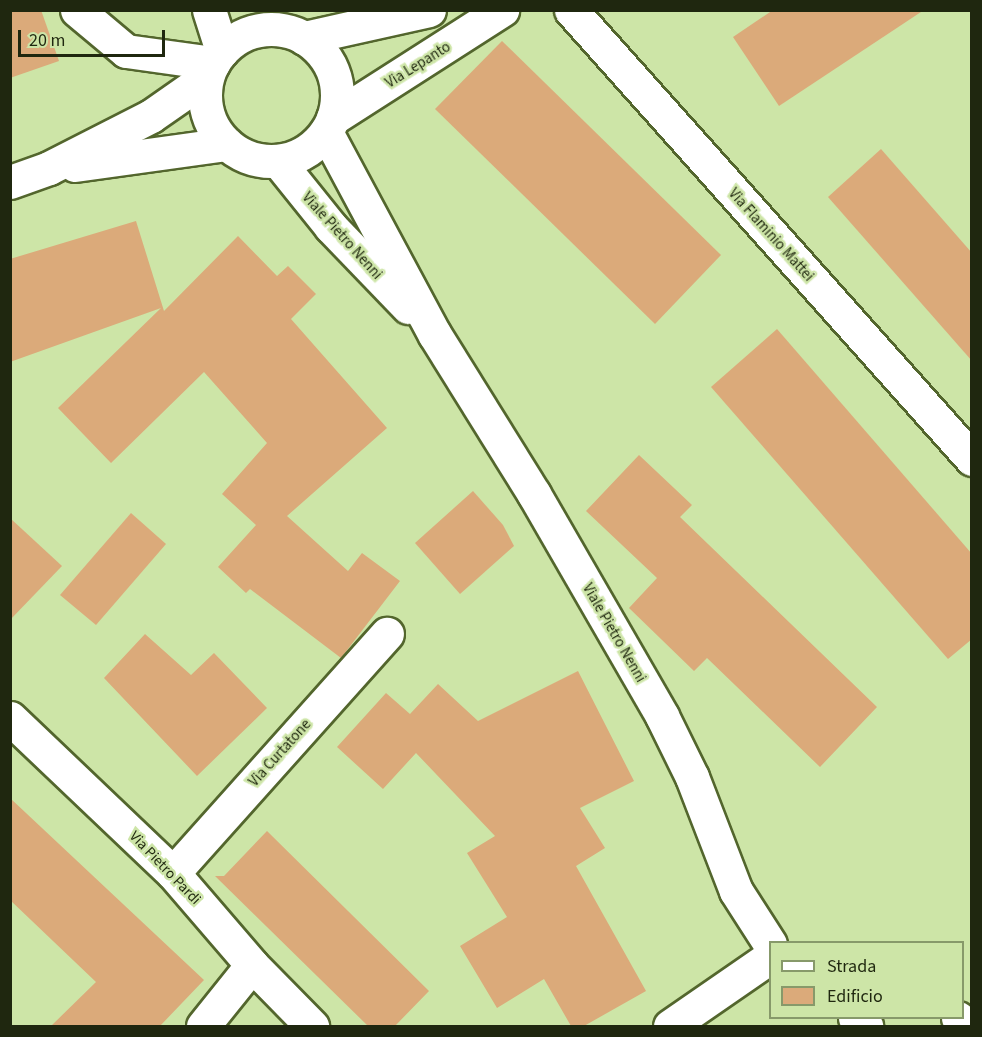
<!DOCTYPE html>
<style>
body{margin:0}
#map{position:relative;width:982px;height:1037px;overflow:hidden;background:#cde5a7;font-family:"Source Sans 3",sans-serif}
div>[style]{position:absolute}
.building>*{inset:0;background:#dbaa7a}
.roads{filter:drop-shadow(2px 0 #53662d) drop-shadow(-2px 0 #53662d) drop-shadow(0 2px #53662d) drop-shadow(0 -2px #53662d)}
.minor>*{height:33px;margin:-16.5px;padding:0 16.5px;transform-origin:16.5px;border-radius:16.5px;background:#fff}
.tertiary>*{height:33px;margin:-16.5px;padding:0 16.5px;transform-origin:16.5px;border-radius:16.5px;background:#fff}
.tertiary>.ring{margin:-16.5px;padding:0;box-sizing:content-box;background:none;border:33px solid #fff;border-radius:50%}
span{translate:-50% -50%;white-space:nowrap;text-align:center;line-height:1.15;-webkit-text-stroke:5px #cde5a7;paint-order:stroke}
.street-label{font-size:15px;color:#1f270f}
.frame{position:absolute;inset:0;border:12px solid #1f270f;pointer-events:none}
.legend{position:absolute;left:769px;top:941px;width:195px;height:78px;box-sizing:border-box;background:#cde5a7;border:2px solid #87996a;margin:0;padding:8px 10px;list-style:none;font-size:18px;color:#1f270f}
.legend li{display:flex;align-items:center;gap:12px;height:30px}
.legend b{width:30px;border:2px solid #87996a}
.scale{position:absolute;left:18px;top:30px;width:147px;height:27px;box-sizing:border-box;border:3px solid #1f270f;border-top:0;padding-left:8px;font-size:18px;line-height:21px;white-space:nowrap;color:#1f270f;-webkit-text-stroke:4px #cde5a7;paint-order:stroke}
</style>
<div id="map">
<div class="building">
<i style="clip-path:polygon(10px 10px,41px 10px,59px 61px,10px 78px)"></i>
<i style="clip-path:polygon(773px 10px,924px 10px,779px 106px,733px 37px)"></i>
<i style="clip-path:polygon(502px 41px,721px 255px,655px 324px,435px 109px)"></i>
<i style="clip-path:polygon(881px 149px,972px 253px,972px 361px,828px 197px)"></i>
<i style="clip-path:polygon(136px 221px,164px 311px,238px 236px,277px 276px,288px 266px,316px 294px,291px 319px,387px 428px,287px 516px,348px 571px,362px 553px,400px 581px,341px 658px,250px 589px,246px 593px,218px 567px,256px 525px,222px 494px,267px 443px,204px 372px,111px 463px,58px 408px,161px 308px,10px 362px,10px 259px)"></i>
<i style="clip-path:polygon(777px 329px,972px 554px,972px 639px,948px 659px,711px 387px)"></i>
<i style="clip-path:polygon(639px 455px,692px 505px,680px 517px,877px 707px,820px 767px,707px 658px,694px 671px,629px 608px,657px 578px,586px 511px)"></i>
<i style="clip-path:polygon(473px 491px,503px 525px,514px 546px,460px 594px,415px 543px)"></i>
<i style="clip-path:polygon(131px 513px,166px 544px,96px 625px,60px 595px)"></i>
<i style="clip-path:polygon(10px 518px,62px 566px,10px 620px)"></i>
<i style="clip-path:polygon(145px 634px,191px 675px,214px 653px,267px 708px,197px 776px,104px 678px)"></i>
<i style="clip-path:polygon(578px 671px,634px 781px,580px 808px,605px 848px,576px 866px,646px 991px,584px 1026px,571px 1026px,544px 979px,497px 1008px,460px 946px,507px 917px,467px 853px,495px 836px,416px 753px,383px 789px,337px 747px,386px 693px,410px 714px,438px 684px,478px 721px)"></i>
<i style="clip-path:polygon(10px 798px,204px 980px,160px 1026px,51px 1026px,96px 982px,10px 900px)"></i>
<i style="clip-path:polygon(267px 831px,429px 991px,395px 1026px,368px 1026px,215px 876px,224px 876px)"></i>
</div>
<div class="roads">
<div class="minor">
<i style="left:77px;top:10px;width:64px;rotate:39.9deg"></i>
<i style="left:126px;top:51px;width:88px;rotate:7.9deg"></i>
<i style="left:571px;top:10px;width:602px;rotate:48.23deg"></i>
<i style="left:173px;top:873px;width:321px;rotate:-48.2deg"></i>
<i style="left:203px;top:1026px;width:78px;rotate:-51.2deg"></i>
</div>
<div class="tertiary">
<i style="left:209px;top:10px;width:43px;rotate:72.4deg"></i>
<i class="ring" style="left:205px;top:29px;width:99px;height:99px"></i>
<i style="left:304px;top:38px;width:128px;rotate:-12.6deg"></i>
<i style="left:333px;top:118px;width:201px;rotate:-32.6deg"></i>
<i style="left:326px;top:132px;width:230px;rotate:61.8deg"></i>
<i style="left:435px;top:335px;width:187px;rotate:58.1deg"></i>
<i style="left:534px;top:494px;width:256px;rotate:60deg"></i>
<i style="left:662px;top:716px;width:68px;rotate:63.8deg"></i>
<i style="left:692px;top:777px;width:122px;rotate:68.9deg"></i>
<i style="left:736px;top:891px;width:63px;rotate:57.3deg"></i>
<i style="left:278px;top:161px;width:85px;rotate:51.2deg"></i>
<i style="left:331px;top:227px;width:111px;rotate:46.1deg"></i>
<i style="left:75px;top:165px;width:153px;rotate:-7.9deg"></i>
<i style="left:10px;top:182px;width:41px;rotate:-19.7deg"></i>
<i style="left:49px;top:168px;width:114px;rotate:-27deg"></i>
<i style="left:151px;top:116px;width:68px;rotate:-34.9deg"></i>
<i style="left:10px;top:718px;width:225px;rotate:43.6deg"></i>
<i style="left:173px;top:873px;width:121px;rotate:49.3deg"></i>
<i style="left:252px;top:965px;width:86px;rotate:45.5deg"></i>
<i style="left:855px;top:1018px;width:14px;rotate:36deg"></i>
<i style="left:958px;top:1018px;width:14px;rotate:36deg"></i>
<i style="left:670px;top:1026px;width:121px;rotate:-34.6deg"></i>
</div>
</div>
<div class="street-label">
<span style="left:418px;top:65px;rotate:-32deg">Via Lepanto</span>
<span style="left:771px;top:235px;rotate:48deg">Via Flaminio Mattei</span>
<span style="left:342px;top:236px;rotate:48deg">Viale Pietro Nenni</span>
<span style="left:614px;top:633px;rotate:60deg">Viale Pietro Nenni</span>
<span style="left:280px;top:753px;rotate:-48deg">Via Curtatone</span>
<span style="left:165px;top:868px;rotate:46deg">Via Pietro Pardi</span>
</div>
<div class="frame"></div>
<ul class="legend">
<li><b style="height:8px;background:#fff"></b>Strada</li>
<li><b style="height:16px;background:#dbaa7a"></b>Edificio</li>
</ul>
<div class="scale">20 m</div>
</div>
